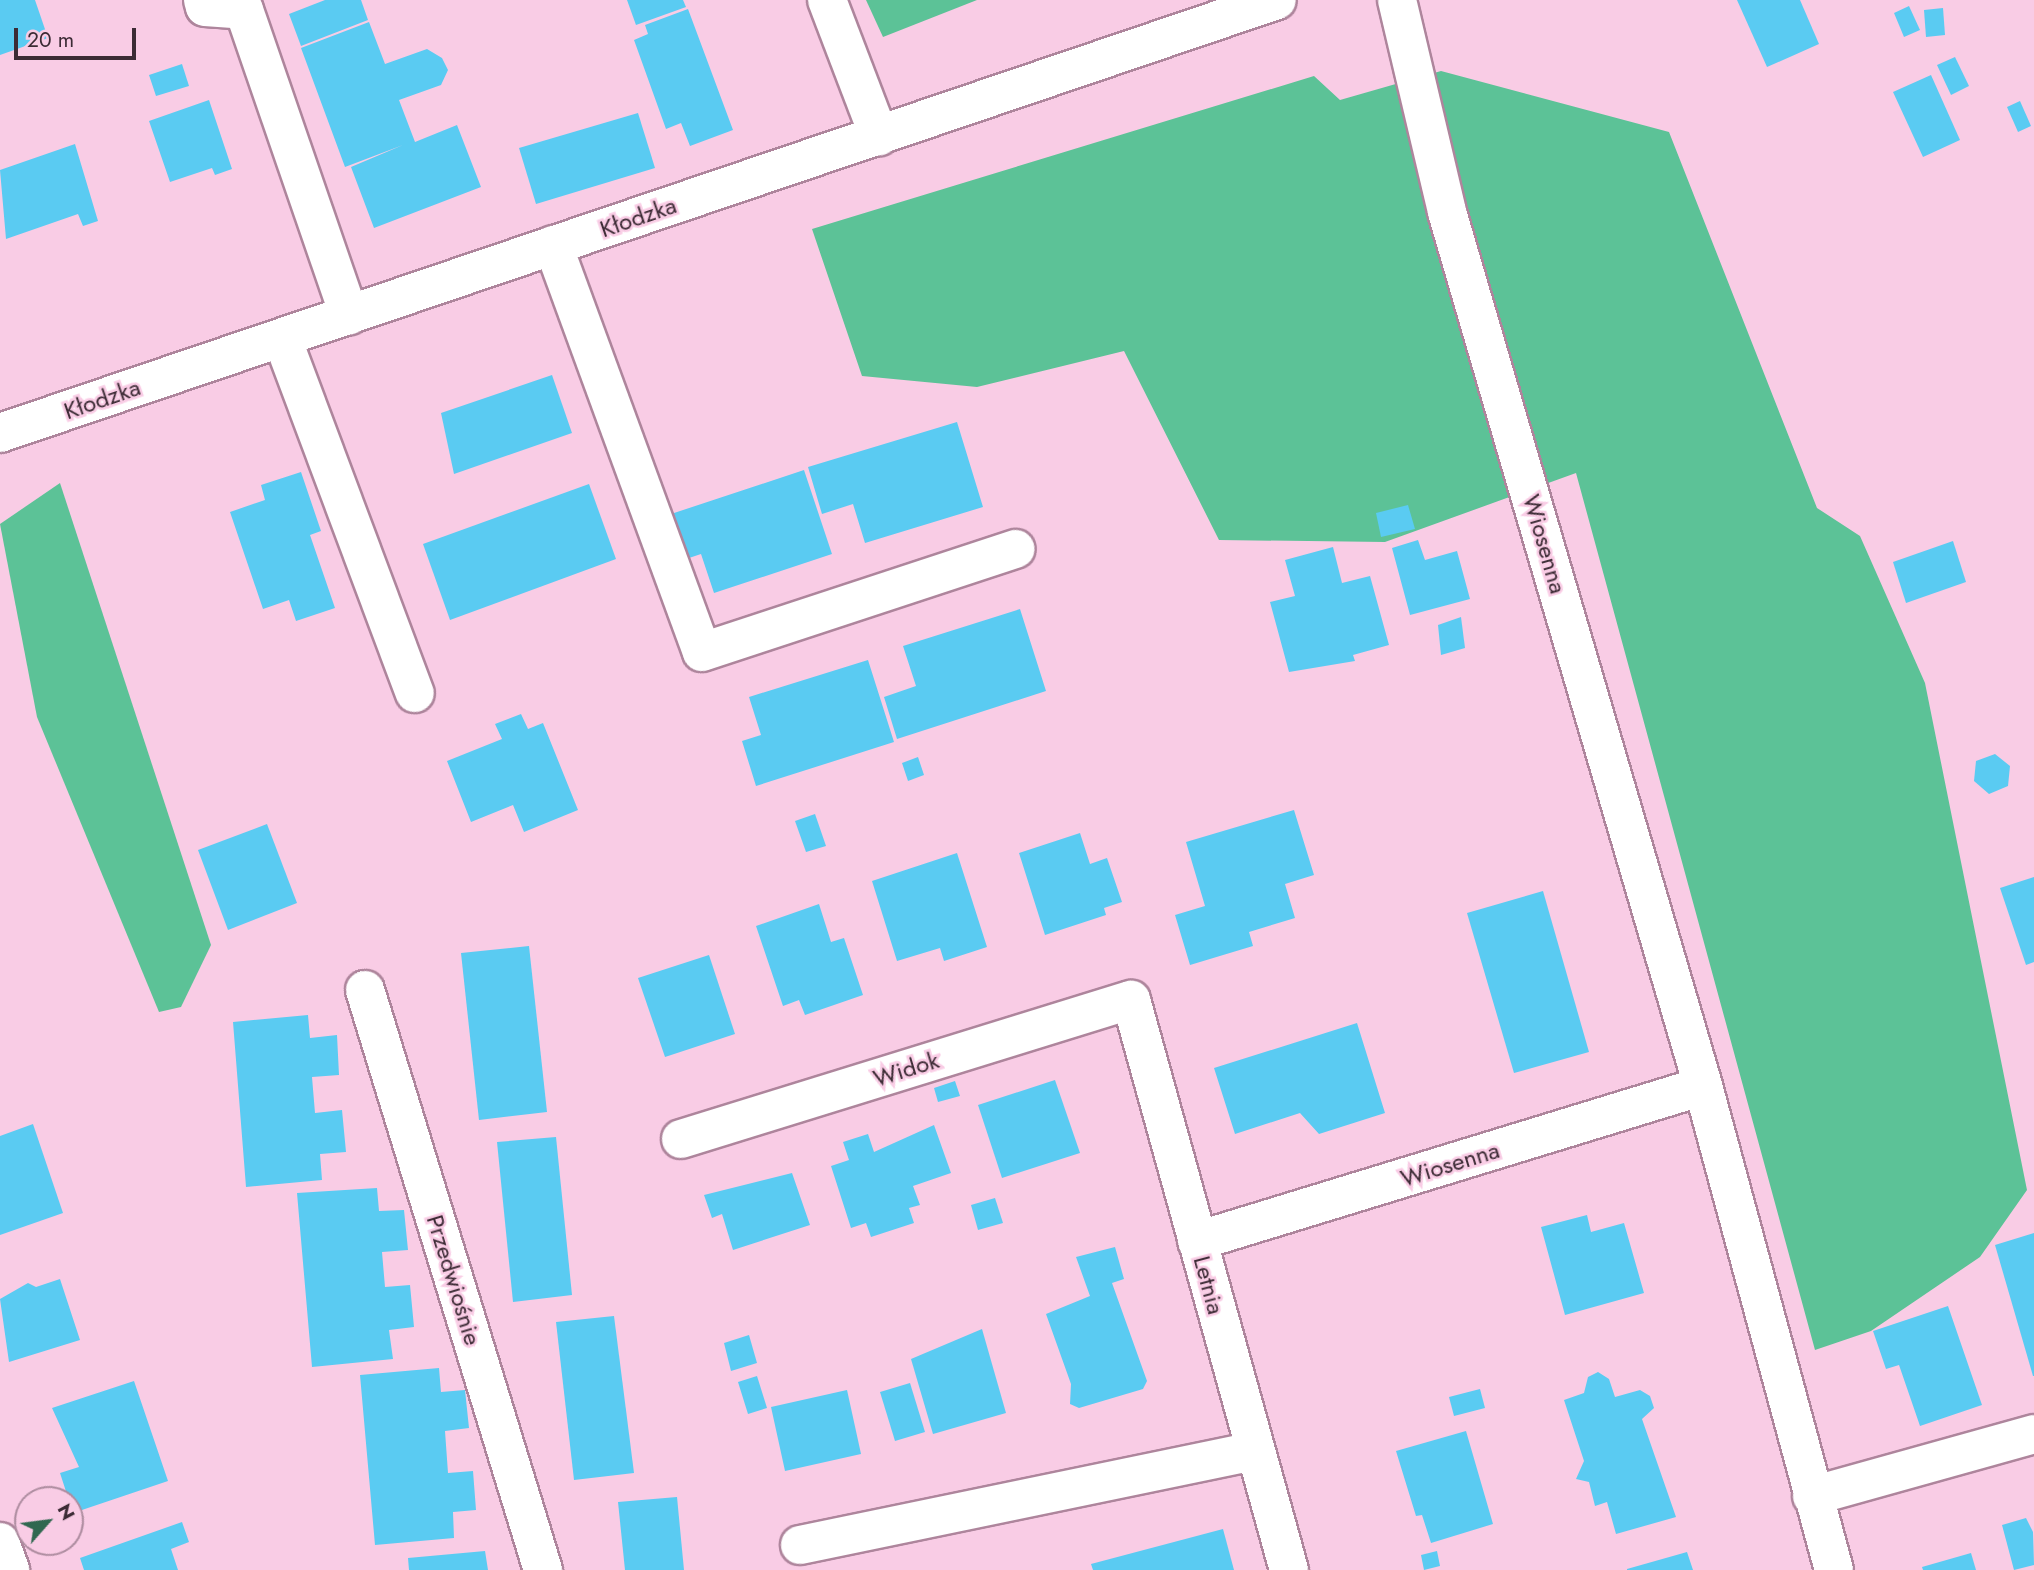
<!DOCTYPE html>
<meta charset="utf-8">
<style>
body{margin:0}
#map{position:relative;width:2034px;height:1570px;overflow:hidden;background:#f9cce5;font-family:Jost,sans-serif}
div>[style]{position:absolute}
.forest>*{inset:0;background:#5cc297}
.building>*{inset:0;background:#5acbf2}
.roads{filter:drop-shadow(2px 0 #ae859c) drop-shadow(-2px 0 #ae859c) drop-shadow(0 2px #ae859c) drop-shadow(0 -2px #ae859c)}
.minor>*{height:38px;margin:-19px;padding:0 19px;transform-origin:19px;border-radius:19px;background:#fff}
.major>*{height:38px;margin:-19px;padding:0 19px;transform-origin:19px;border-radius:19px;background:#fff}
span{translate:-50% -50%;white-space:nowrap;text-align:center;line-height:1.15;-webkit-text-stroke:5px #f9cce5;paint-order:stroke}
.street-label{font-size:24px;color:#3c2b35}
.north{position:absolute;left:14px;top:1486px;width:70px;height:70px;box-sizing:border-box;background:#f9cce5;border:2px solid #ad8c9f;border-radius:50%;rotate:62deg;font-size:19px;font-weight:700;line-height:28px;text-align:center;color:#3c2b35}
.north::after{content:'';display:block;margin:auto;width:24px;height:32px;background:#306850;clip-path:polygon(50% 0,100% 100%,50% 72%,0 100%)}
.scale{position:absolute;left:14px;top:28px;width:122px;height:32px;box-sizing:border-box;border:4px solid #3c2b35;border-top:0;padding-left:9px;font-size:21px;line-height:24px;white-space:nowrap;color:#3c2b35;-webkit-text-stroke:5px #f9cce5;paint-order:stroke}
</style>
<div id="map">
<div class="forest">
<i style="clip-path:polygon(866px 0,977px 0,883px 37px)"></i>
<i style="clip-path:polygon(1441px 71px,1669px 132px,1817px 508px,1860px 536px,1925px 683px,2027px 1190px,1980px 1257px,1871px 1331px,1815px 1350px,1576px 473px,1385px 542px,1219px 540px,1124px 351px,977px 387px,862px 376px,812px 229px,1314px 76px,1340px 100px)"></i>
<i style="clip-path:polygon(60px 483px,211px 945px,181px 1007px,159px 1012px,37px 717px,0 524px)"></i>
</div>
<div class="building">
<i style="clip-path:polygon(0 0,35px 0,48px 38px,0 55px)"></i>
<i style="clip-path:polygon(325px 0,361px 0,368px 20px,301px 46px,289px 14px)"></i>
<i style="clip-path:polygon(627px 0,683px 0,686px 7px,636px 25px)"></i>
<i style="clip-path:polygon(1737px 0,1800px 0,1819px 44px,1767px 67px)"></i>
<i style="clip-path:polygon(1909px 6px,1920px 30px,1904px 37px,1894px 13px)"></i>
<i style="clip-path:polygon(1943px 8px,1945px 35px,1926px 37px,1924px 10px)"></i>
<i style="clip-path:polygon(688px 9px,733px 130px,690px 146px,681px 123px,666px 129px,634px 40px,648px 34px,645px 25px)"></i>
<i style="clip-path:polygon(369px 22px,385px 64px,427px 49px,442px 58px,448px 70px,441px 85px,399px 100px,415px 142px,457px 125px,481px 187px,374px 228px,351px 167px,403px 145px,345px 167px,301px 48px)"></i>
<i style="clip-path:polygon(1955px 57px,1969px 86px,1951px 95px,1937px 65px)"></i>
<i style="clip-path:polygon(182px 64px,189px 86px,156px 96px,149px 75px)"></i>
<i style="clip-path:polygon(1931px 75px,1960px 140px,1923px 157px,1893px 92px)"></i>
<i style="clip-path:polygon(209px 100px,232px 169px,215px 175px,212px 168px,170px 182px,149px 121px)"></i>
<i style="clip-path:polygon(2020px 101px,2031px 126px,2018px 132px,2007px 107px)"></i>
<i style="clip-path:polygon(638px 113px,655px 168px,536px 204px,519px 148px)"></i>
<i style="clip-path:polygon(75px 144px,98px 221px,83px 226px,78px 214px,6px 239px,0 170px)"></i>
<i style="clip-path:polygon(552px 375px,572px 433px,454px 474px,441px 413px)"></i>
<i style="clip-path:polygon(957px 422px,983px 507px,865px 543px,853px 504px,822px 514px,808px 467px)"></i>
<i style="clip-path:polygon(804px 470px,832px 554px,714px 593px,701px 554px,683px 560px,668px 515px)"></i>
<i style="clip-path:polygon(301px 472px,321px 531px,310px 535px,335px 608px,296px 621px,289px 600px,263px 609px,230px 512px,265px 500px,261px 485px)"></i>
<i style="clip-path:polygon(589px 484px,616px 559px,450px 620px,423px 544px)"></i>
<i style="clip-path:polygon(1408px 505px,1415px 529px,1381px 537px,1376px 513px)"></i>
<i style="clip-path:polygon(1418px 540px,1425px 560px,1457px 551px,1470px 599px,1410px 615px,1392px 548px)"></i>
<i style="clip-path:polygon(1953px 541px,1966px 582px,1906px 603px,1893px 562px)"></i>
<i style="clip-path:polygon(1333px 547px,1342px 583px,1370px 576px,1389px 645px,1353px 655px,1355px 661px,1289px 672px,1270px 602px,1295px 596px,1285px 560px)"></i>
<i style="clip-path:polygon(1020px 609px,1046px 691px,897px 739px,884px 697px,916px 686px,903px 646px)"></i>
<i style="clip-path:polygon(1461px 617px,1465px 648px,1441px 655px,1438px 625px)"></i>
<i style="clip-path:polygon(868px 660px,894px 742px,756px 786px,742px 741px,761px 735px,749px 697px)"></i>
<i style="clip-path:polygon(521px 714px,528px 729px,543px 723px,578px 810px,524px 832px,513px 805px,471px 822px,447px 761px,502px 739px,495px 724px)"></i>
<i style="clip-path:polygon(1995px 754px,2010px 766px,2008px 786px,1989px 794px,1974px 781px,1976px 761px)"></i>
<i style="clip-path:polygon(918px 757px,924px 775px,908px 781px,902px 763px)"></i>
<i style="clip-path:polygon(1294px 810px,1314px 875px,1285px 884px,1295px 918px,1249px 932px,1253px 946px,1190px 965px,1175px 915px,1205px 906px,1186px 842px)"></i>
<i style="clip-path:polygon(815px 814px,826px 846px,806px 852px,795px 821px)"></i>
<i style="clip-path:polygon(267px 824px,297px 903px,228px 930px,198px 850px)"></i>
<i style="clip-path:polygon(1080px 833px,1090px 864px,1107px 858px,1122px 902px,1104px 908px,1106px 915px,1045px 935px,1019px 853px)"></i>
<i style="clip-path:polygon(957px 853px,987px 947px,944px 961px,940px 948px,897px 961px,872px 881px)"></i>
<i style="clip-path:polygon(2034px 877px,2034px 962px,2026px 965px,2000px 888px)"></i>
<i style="clip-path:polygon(1543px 891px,1589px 1052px,1514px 1073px,1467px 913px)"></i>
<i style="clip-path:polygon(819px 904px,831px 942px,844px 938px,863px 995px,805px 1015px,799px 1000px,783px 1006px,756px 926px)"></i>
<i style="clip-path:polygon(529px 946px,547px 1112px,479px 1120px,461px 953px)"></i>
<i style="clip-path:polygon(709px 955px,735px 1034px,665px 1057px,638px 978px)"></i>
<i style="clip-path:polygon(308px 1015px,310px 1038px,337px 1035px,339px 1075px,312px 1077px,315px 1113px,342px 1110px,346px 1152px,320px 1154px,322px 1180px,246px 1187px,233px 1022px)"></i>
<i style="clip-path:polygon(1357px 1023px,1385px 1113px,1319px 1134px,1300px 1113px,1235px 1134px,1214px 1068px)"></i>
<i style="clip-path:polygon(1055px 1080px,1080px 1153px,1002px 1178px,978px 1105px)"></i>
<i style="clip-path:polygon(955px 1081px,960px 1096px,938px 1102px,934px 1088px)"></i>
<i style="clip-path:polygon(33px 1124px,63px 1213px,0 1235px,0 1136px)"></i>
<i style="clip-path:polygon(934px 1125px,951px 1173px,913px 1186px,920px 1205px,909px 1208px,914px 1223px,871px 1237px,866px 1223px,851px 1228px,831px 1166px,849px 1160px,843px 1142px,868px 1134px,874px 1152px)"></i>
<i style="clip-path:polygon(556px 1137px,572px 1295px,513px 1302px,497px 1142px)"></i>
<i style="clip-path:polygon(792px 1173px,810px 1225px,733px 1250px,722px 1214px,712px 1218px,704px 1195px)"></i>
<i style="clip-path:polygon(377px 1188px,379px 1211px,404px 1210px,408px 1250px,382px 1252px,385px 1287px,410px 1285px,414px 1327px,389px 1330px,393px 1359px,312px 1367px,297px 1193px)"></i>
<i style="clip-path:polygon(995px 1198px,1003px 1223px,978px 1230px,971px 1205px)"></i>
<i style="clip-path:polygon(1587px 1215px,1591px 1232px,1624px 1223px,1644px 1293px,1565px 1315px,1541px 1227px)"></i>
<i style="clip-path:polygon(2034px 1233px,2034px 1376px,2033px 1376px,1995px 1245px)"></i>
<i style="clip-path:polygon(1115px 1247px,1124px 1279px,1112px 1283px,1147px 1381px,1143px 1389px,1079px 1408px,1070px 1404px,1071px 1384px,1046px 1314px,1090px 1296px,1076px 1257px)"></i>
<i style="clip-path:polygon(60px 1279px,80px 1340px,9px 1362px,0 1299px,28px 1283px,36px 1287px)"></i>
<i style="clip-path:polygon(1948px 1306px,1982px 1405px,1920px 1426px,1899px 1365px,1886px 1369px,1873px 1331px)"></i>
<i style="clip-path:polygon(614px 1316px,634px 1473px,574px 1480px,556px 1322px)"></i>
<i style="clip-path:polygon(982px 1329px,1006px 1413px,933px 1434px,911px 1359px)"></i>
<i style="clip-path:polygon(749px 1335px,757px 1363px,731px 1371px,724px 1343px)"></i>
<i style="clip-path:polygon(439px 1368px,441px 1392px,465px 1390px,469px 1428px,445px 1431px,448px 1473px,473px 1471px,476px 1510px,453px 1512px,454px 1538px,375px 1545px,360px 1375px)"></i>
<i style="clip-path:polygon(1598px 1372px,1609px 1379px,1615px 1397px,1640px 1390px,1650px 1396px,1654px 1408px,1642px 1419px,1676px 1517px,1616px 1534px,1607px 1502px,1595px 1506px,1589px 1482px,1576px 1479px,1584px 1461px,1564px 1400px,1584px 1393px,1588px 1377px)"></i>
<i style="clip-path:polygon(757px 1376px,767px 1408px,748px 1414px,738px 1382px)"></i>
<i style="clip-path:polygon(134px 1381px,168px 1481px,73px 1513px,60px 1473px,79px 1467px,52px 1408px)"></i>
<i style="clip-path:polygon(910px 1383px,925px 1432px,895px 1441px,880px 1392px)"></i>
<i style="clip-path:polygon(1480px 1389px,1485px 1408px,1454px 1416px,1449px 1397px)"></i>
<i style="clip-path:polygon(847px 1390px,861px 1454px,785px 1471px,771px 1407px)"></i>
<i style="clip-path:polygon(1466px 1431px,1493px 1524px,1431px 1543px,1422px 1515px,1416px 1516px,1396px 1451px)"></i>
<i style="clip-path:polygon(677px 1497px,684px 1570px,625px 1570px,618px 1502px)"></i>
<i style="clip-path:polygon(2026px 1518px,2033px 1532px,2034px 1565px,2014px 1570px,2002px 1525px)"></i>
<i style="clip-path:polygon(182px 1522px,189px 1542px,171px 1549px,178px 1570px,84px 1570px,80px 1558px)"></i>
<i style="clip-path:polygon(1223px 1529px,1234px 1570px,1093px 1570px,1091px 1564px)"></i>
<i style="clip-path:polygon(485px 1551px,488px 1570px,409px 1570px,408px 1558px)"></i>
<i style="clip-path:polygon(1437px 1551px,1440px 1566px,1424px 1570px,1421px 1555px)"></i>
<i style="clip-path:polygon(1687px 1552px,1693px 1570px,1627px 1570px,1627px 1569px)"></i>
<i style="clip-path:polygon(1971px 1553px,1976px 1570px,1923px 1570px,1922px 1567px)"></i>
</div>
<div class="roads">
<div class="minor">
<i style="left:203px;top:0;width:7px;rotate:74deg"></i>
<i style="left:205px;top:7px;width:39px;rotate:4deg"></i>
<i style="left:244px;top:10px;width:323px;rotate:71deg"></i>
<i style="left:827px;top:0;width:146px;rotate:69.1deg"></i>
<i style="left:1397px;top:0;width:218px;rotate:76.7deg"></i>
<i style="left:1447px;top:212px;width:911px;rotate:73.67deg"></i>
<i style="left:1703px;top:1086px;width:501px;rotate:74.86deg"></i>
<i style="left:553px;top:245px;width:433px;rotate:69.9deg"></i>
<i style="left:702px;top:652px;width:330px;rotate:-18.2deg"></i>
<i style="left:282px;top:338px;width:379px;rotate:69.5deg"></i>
<i style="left:365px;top:990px;width:607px;rotate:72.94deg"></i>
<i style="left:681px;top:1139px;width:471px;rotate:-17.2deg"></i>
<i style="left:1131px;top:1000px;width:591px;rotate:74.51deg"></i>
<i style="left:1197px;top:1241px;width:529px;rotate:-17.03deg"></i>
<i style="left:1812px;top:1496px;width:230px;rotate:-15.6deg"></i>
<i style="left:0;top:1542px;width:30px;rotate:70deg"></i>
<i style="left:800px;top:1545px;width:464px;rotate:-11.7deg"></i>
</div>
<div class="major">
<i style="left:0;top:433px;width:1348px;rotate:-18.73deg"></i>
</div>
</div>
<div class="street-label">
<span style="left:638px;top:217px;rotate:-19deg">Kłodzka</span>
<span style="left:102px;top:399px;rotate:-19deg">Kłodzka</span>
<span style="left:1545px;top:544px;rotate:74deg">Wiosenna</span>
<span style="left:906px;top:1069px;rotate:-17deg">Widok</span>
<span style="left:1450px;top:1164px;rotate:-17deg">Wiosenna</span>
<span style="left:454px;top:1280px;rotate:73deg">Przedwiośnie</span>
<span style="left:1209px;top:1285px;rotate:75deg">Letnia</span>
</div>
<div class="north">N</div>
<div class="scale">20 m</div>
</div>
